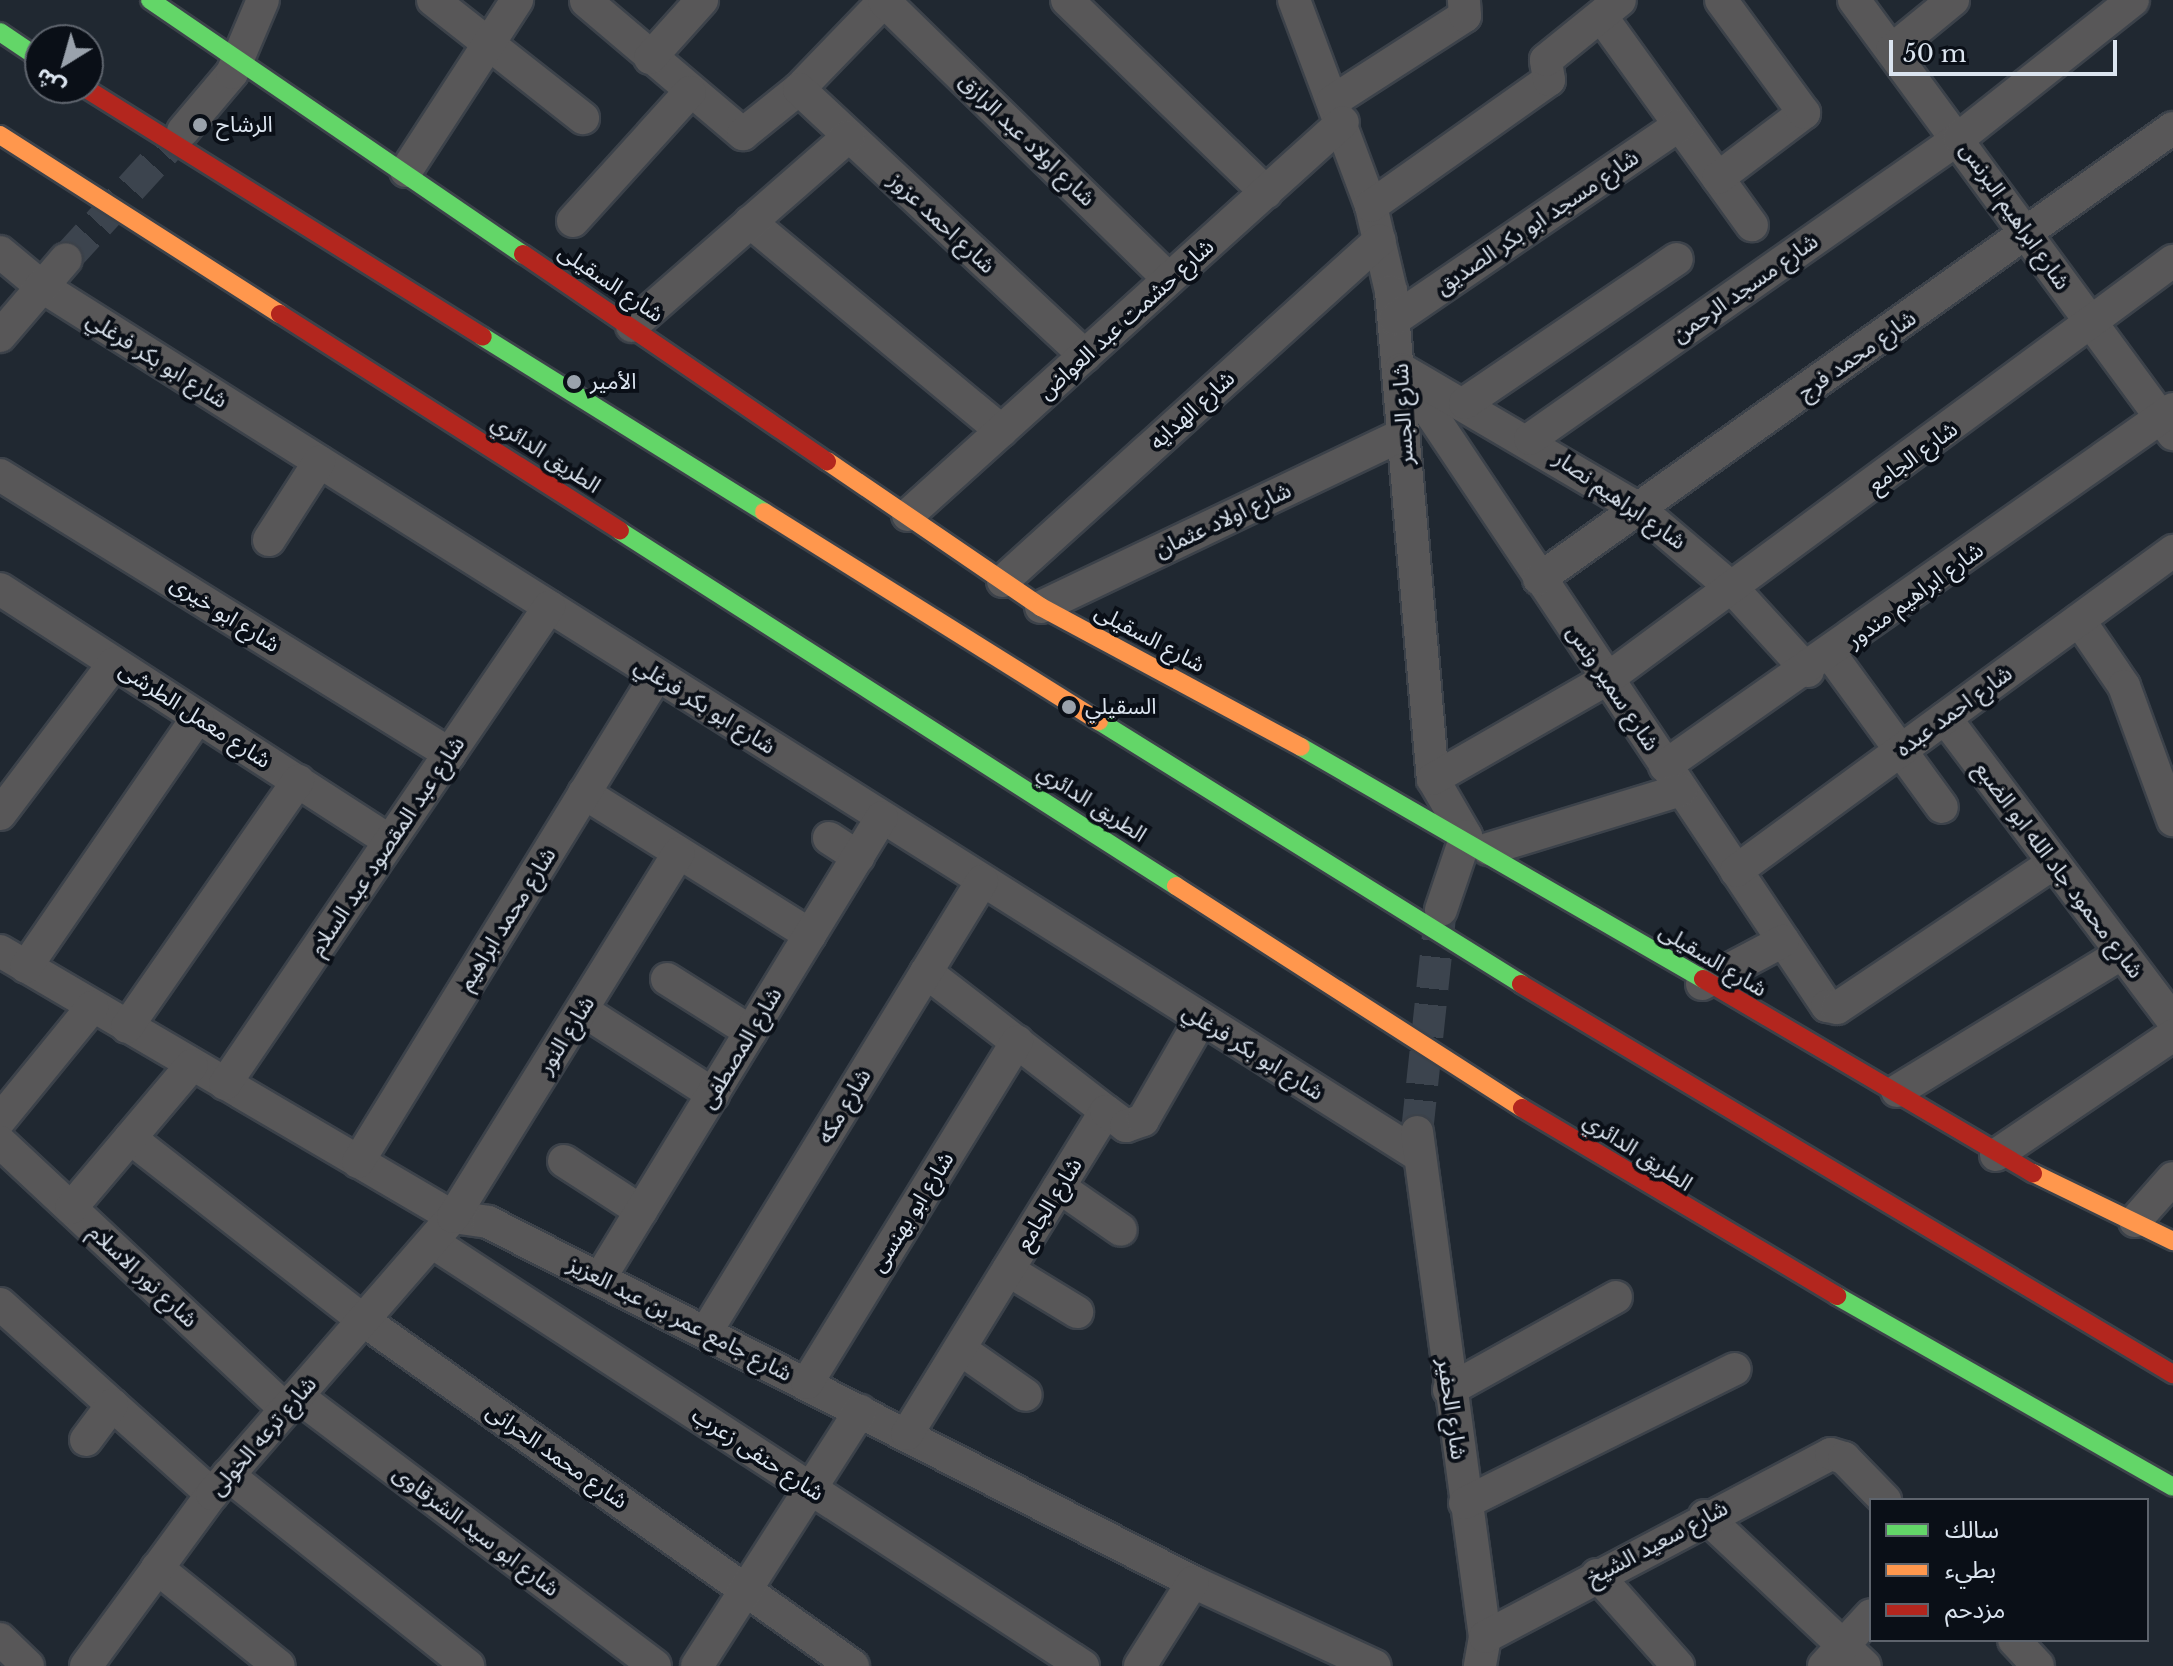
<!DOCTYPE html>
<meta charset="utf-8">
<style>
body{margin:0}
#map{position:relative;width:2173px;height:1666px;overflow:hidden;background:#202831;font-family:"Libre Baskerville","Noto Sans Arabic",serif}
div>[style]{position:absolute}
.street-tunnel>*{height:32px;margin-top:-16px;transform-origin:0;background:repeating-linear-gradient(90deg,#3c444e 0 32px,transparent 0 48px)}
.roads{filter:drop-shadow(2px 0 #3c424a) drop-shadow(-2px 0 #3c424a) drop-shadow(0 2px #3c424a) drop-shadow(0 -2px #3c424a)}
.street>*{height:32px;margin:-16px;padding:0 16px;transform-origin:16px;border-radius:16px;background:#585758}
.fast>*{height:18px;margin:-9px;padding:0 9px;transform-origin:9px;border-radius:9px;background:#63d668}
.slow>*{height:18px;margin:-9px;padding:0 9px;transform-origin:9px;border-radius:9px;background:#ff974d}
.jam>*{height:18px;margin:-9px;padding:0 9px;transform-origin:9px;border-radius:9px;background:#b3261e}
.dots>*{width:22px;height:22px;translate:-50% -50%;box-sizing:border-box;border:4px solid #0a0f17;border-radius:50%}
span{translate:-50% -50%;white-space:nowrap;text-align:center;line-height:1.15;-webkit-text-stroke:8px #0a0f17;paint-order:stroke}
.poi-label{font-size:22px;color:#dbe4ef}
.left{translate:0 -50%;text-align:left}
.street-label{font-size:22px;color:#dbe4ef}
.legend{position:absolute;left:1869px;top:1498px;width:280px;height:144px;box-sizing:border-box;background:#0a0f17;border:2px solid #5e646d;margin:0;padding:10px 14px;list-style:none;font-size:24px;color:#dbe4ef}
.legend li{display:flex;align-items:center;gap:16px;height:40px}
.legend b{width:40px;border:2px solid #5e646d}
.north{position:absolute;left:24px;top:24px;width:80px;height:80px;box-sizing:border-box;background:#0a0f17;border:2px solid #5e646d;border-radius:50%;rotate:217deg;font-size:22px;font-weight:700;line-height:32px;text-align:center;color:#dbe4ef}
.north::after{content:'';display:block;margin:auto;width:28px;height:36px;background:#9aa2ac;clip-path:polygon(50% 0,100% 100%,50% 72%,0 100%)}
.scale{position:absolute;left:1889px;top:40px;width:228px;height:36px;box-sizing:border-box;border:4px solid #dbe4ef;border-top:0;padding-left:10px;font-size:24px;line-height:28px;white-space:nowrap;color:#dbe4ef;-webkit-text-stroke:6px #0a0f17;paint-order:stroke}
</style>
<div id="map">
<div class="street-tunnel">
<i style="left:66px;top:259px;width:173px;rotate:-47.6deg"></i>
<i style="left:1417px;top:1132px;width:216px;rotate:-83.9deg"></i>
</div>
<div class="roads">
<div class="street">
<i style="left:433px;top:0;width:191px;rotate:38.2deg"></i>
<i style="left:1067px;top:0;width:277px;rotate:44deg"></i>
<i style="left:1294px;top:0;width:220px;rotate:69.5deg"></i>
<i style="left:1371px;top:206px;width:87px;rotate:76.8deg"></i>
<i style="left:1391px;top:291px;width:490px;rotate:85.1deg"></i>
<i style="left:1433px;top:779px;width:66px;rotate:59.9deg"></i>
<i style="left:1466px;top:836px;width:78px;rotate:108.7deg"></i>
<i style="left:1854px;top:0;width:539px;rotate:53.68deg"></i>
<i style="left:586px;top:1px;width:206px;rotate:40.3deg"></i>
<i style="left:743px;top:134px;width:72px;rotate:-38.8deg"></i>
<i style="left:799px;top:89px;width:124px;rotate:-46deg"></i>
<i style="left:884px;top:1px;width:398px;rotate:44.3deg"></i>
<i style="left:1601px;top:16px;width:258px;rotate:54.2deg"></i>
<i style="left:1892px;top:50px;width:79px;rotate:-39.3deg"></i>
<i style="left:650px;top:58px;width:78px;rotate:-48.1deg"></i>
<i style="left:799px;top:89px;width:391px;rotate:43deg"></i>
<i style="left:1333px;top:101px;width:157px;rotate:-32.8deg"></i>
<i style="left:1465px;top:16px;width:16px;rotate:-94deg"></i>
<i style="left:183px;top:131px;width:76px;rotate:-49.8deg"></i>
<i style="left:232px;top:73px;width:79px;rotate:-67deg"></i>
<i style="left:406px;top:171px;width:204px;rotate:-57deg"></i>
<i style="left:1718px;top:178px;width:108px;rotate:-37.1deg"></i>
<i style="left:1804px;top:113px;width:140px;rotate:-126.3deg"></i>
<i style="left:1371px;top:206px;width:218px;rotate:-35.3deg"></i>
<i style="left:1549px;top:80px;width:20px;rotate:-99deg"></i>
<i style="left:1546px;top:60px;width:95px;rotate:-39deg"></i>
<i style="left:573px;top:221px;width:174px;rotate:-47.8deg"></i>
<i style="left:750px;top:222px;width:327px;rotate:39.7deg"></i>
<i style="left:0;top:252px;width:53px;rotate:39.7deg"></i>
<i style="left:41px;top:286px;width:1625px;rotate:32.25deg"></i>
<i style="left:1395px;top:319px;width:344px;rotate:-34.3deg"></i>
<i style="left:632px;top:326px;width:288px;rotate:-41.2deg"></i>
<i style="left:0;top:336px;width:101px;rotate:-49.4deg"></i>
<i style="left:1401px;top:369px;width:766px;rotate:56.23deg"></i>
<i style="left:1827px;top:1006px;width:10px;rotate:11deg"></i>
<i style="left:1837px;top:1008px;width:261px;rotate:-33.8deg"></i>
<i style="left:1404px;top:371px;width:273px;rotate:30.4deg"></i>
<i style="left:1639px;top:509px;width:123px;rotate:40.4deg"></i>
<i style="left:1733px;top:589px;width:111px;rotate:47.6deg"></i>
<i style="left:1465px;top:403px;width:256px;rotate:-34.2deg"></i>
<i style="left:1530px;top:439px;width:524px;rotate:-35.05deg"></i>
<i style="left:1959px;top:138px;width:222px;rotate:-38.4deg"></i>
<i style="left:0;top:475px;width:529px;rotate:31.8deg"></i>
<i style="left:908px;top:515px;width:586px;rotate:-42.1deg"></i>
<i style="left:269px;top:540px;width:93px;rotate:-57.3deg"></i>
<i style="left:1539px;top:579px;width:778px;rotate:-35.43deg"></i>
<i style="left:1003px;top:581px;width:508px;rotate:-42.13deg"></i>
<i style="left:0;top:589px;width:464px;rotate:32.9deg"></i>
<i style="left:1041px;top:607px;width:402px;rotate:-25.5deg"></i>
<i style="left:2079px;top:620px;width:80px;rotate:55.7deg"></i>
<i style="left:2124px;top:686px;width:143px;rotate:69.9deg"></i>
<i style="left:1831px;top:655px;width:188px;rotate:53.9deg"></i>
<i style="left:1945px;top:718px;width:379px;rotate:53deg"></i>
<i style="left:1665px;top:766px;width:621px;rotate:-35.1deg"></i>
<i style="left:1433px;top:779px;width:201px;rotate:-29.9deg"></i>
<i style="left:1607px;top:679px;width:704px;rotate:-36.45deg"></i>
<i style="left:584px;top:793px;width:267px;rotate:32.1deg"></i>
<i style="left:0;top:814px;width:189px;rotate:-52.9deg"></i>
<i style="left:829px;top:838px;width:35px;rotate:33deg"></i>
<i style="left:1488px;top:849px;width:202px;rotate:-17deg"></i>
<i style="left:1736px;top:871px;width:542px;rotate:-36.21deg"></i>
<i style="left:0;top:951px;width:525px;rotate:30.42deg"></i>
<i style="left:453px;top:1217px;width:35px;rotate:8deg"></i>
<i style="left:488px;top:1222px;width:792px;rotate:27.05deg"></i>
<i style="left:1193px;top:1582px;width:200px;rotate:24.8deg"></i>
<i style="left:26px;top:967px;width:303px;rotate:-55.5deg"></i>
<i style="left:926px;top:972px;width:227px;rotate:37.7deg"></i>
<i style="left:667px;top:979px;width:99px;rotate:32.2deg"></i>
<i style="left:1702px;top:984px;width:92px;rotate:-28deg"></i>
<i style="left:582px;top:1010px;width:156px;rotate:32.7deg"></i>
<i style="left:127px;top:1027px;width:300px;rotate:-55.2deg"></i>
<i style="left:225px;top:1084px;width:577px;rotate:-55.81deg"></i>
<i style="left:1897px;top:1091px;width:264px;rotate:-31.5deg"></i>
<i style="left:0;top:1120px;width:146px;rotate:-50.8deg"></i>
<i style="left:1417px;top:1132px;width:510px;rotate:82.33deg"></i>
<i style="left:1485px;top:1637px;width:29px;rotate:100deg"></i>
<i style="left:130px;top:1138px;width:296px;rotate:38deg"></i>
<i style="left:363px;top:1320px;width:600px;rotate:35.23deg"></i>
<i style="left:0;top:1142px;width:391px;rotate:43.1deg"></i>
<i style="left:1996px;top:1155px;width:214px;rotate:-34.1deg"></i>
<i style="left:564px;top:1161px;width:92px;rotate:33deg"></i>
<i style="left:358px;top:1162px;width:571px;rotate:-58.45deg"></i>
<i style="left:1059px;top:1187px;width:75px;rotate:34.7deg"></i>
<i style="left:71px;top:1208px;width:187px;rotate:-49.8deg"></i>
<i style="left:2135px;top:1221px;width:57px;rotate:-48.5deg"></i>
<i style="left:432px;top:1242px;width:777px;rotate:33.08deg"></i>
<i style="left:1008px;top:1270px;width:81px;rotate:31.3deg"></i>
<i style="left:600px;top:1278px;width:540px;rotate:-58.55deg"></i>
<i style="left:0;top:1304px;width:285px;rotate:41.9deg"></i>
<i style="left:706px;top:1332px;width:529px;rotate:-58.53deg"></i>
<i style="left:960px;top:1349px;width:80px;rotate:34.9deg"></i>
<i style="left:807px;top:1383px;width:401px;rotate:-58.4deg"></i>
<i style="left:1449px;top:1390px;width:191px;rotate:-29.1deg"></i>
<i style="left:297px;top:1396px;width:448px;rotate:37deg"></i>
<i style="left:907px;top:1434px;width:379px;rotate:-58.4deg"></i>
<i style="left:1106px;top:1111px;width:25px;rotate:37deg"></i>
<i style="left:1126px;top:1126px;width:18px;rotate:-19deg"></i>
<i style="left:1143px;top:1120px;width:116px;rotate:-60.1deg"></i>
<i style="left:86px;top:1440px;width:44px;rotate:-53.4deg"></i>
<i style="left:228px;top:1475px;width:307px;rotate:38.5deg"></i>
<i style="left:1465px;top:1503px;width:301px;rotate:-26.4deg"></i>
<i style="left:1705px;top:1516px;width:219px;rotate:43.2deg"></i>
<i style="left:157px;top:1568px;width:156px;rotate:38.8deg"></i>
<i style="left:1597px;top:1575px;width:122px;rotate:48.3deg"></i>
<i style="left:1485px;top:1637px;width:391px;rotate:-27.9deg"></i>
<i style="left:1831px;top:1454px;width:14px;rotate:17deg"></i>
<i style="left:1844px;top:1458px;width:59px;rotate:45.7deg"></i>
<i style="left:0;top:1639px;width:39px;rotate:44deg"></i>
<i style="left:2014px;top:1640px;width:35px;rotate:47deg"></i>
<i style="left:86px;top:1666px;width:213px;rotate:-53.8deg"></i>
<i style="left:212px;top:1494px;width:367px;rotate:-49deg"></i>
<i style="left:453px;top:1217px;width:428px;rotate:-58.2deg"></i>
<i style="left:697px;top:1666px;width:303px;rotate:-57.4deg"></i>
<i style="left:1140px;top:1666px;width:99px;rotate:-57.8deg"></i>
<i style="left:1824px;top:1666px;width:69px;rotate:-47.3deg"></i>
</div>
<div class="fast">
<i style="left:150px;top:0;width:451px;rotate:34.3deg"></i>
<i style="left:0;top:32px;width:48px;rotate:34deg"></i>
<i style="left:483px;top:337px;width:331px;rotate:31.9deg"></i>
<i style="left:620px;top:531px;width:660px;rotate:32.56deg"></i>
<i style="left:1099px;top:721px;width:497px;rotate:31.9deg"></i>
<i style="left:1301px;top:747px;width:464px;rotate:30deg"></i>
<i style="left:1837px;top:1296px;width:386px;rotate:29.6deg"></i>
</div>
<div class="slow">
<i style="left:0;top:135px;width:332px;rotate:32.6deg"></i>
<i style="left:827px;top:461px;width:259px;rotate:34.3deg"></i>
<i style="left:1041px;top:607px;width:295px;rotate:28.3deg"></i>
<i style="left:764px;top:512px;width:395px;rotate:32deg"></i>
<i style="left:1176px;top:886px;width:411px;rotate:32.7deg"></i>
<i style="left:2033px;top:1173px;width:156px;rotate:25.9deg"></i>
</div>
<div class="jam">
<i style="left:85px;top:88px;width:469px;rotate:32deg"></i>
<i style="left:523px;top:254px;width:368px;rotate:34.3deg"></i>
<i style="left:280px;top:314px;width:403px;rotate:32.5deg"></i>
<i style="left:1703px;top:979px;width:383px;rotate:30.5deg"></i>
<i style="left:1521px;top:984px;width:760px;rotate:30.89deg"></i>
<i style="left:1522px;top:1108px;width:367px;rotate:30.8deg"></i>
</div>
</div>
<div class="dots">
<i style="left:200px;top:125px;background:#9aa2ac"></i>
<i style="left:574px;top:382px;background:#9aa2ac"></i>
<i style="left:1069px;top:707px;background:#9aa2ac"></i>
</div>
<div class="poi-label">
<span class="left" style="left:216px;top:125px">الرشاح</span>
<span class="left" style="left:590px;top:382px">الأمير</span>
<span class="left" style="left:1085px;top:707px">السقيلي</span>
</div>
<div class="street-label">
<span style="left:1027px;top:140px;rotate:44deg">شارع اولاد عبد الرازق</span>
<span style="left:2015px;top:216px;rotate:55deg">شارع ابراهيم البرنس</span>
<span style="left:1537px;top:222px;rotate:-34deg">شارع مسجد ابو بكر الصديق</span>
<span style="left:942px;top:223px;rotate:43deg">شارع احمد عزوز</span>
<span style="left:611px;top:283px;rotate:34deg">شارع السقيلى</span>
<span style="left:1745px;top:288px;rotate:-35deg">شارع مسجد الرحمن</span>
<span style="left:1126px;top:319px;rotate:-42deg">شارع حشمت عبد العواض</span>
<span style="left:1857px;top:355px;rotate:-35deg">شارع محمد فرج</span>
<span style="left:157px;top:360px;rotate:32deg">شارع ابو بكر فرغلي</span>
<span style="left:1192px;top:410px;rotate:-42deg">شارع الهدايه</span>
<span style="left:1403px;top:414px;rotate:-93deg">شارع الجسر</span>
<span style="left:546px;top:454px;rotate:33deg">الطريق الدائري</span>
<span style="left:1913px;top:457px;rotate:-36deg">شارع الجامع</span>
<span style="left:1620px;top:500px;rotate:35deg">شارع ابراهيم نصار</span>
<span style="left:1223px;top:520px;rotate:-25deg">شارع اولاد عثمان</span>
<span style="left:1915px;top:595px;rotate:-36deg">شارع ابراهيم مندور</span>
<span style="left:225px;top:614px;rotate:32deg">شارع ابو خيرى</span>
<span style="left:1150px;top:638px;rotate:28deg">شارع السقيلى</span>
<span style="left:1613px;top:688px;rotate:56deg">شارع سمير ونس</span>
<span style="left:705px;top:706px;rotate:32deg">شارع ابو بكر فرغلي</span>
<span style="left:1954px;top:711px;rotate:-36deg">شارع احمد عبده</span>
<span style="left:195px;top:715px;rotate:33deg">شارع معمل الطرشى</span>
<span style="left:1092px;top:803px;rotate:33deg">الطريق الدائري</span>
<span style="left:387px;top:846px;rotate:-56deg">شارع عبد المقصود عبد السلام</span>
<span style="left:2059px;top:870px;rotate:53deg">شارع محمود جاد الله ابو الضبع</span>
<span style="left:507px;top:919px;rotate:-58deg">شارع محمد ابراهيم</span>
<span style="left:1713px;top:960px;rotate:31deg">شارع السقيلى</span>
<span style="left:566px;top:1035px;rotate:-58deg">شارع النور</span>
<span style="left:741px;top:1048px;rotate:-59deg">شارع المصطفى</span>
<span style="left:1253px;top:1052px;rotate:32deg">شارع ابو بكر فرغلي</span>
<span style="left:844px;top:1106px;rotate:-59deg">شارع مكه</span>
<span style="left:1638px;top:1152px;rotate:33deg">الطريق الدائري</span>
<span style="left:1049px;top:1204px;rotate:-58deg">شارع الجامع</span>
<span style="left:912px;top:1212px;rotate:-58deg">شارع ابو بهنسى</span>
<span style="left:143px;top:1276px;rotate:43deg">شارع نور الاسلام</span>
<span style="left:680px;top:1319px;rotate:27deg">شارع جامع عمر بن عبد العزيز</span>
<span style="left:1452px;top:1409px;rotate:82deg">شارع الحفير</span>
<span style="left:263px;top:1436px;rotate:-49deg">شارع ترعه الخولى</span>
<span style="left:758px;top:1454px;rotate:33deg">شارع حنفى زعرب</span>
<span style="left:557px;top:1456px;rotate:35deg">شارع محمد الحرانى</span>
<span style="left:476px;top:1531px;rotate:37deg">شارع ابو سيد الشرقاوى</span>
<span style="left:1657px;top:1543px;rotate:-28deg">شارع سعيد الشيخ</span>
</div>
<ul class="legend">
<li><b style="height:10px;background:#63d668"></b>سالك</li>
<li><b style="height:10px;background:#ff974d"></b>بطيء</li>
<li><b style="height:10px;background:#b3261e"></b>مزدحم</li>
</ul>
<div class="north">ش</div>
<div class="scale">50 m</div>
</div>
